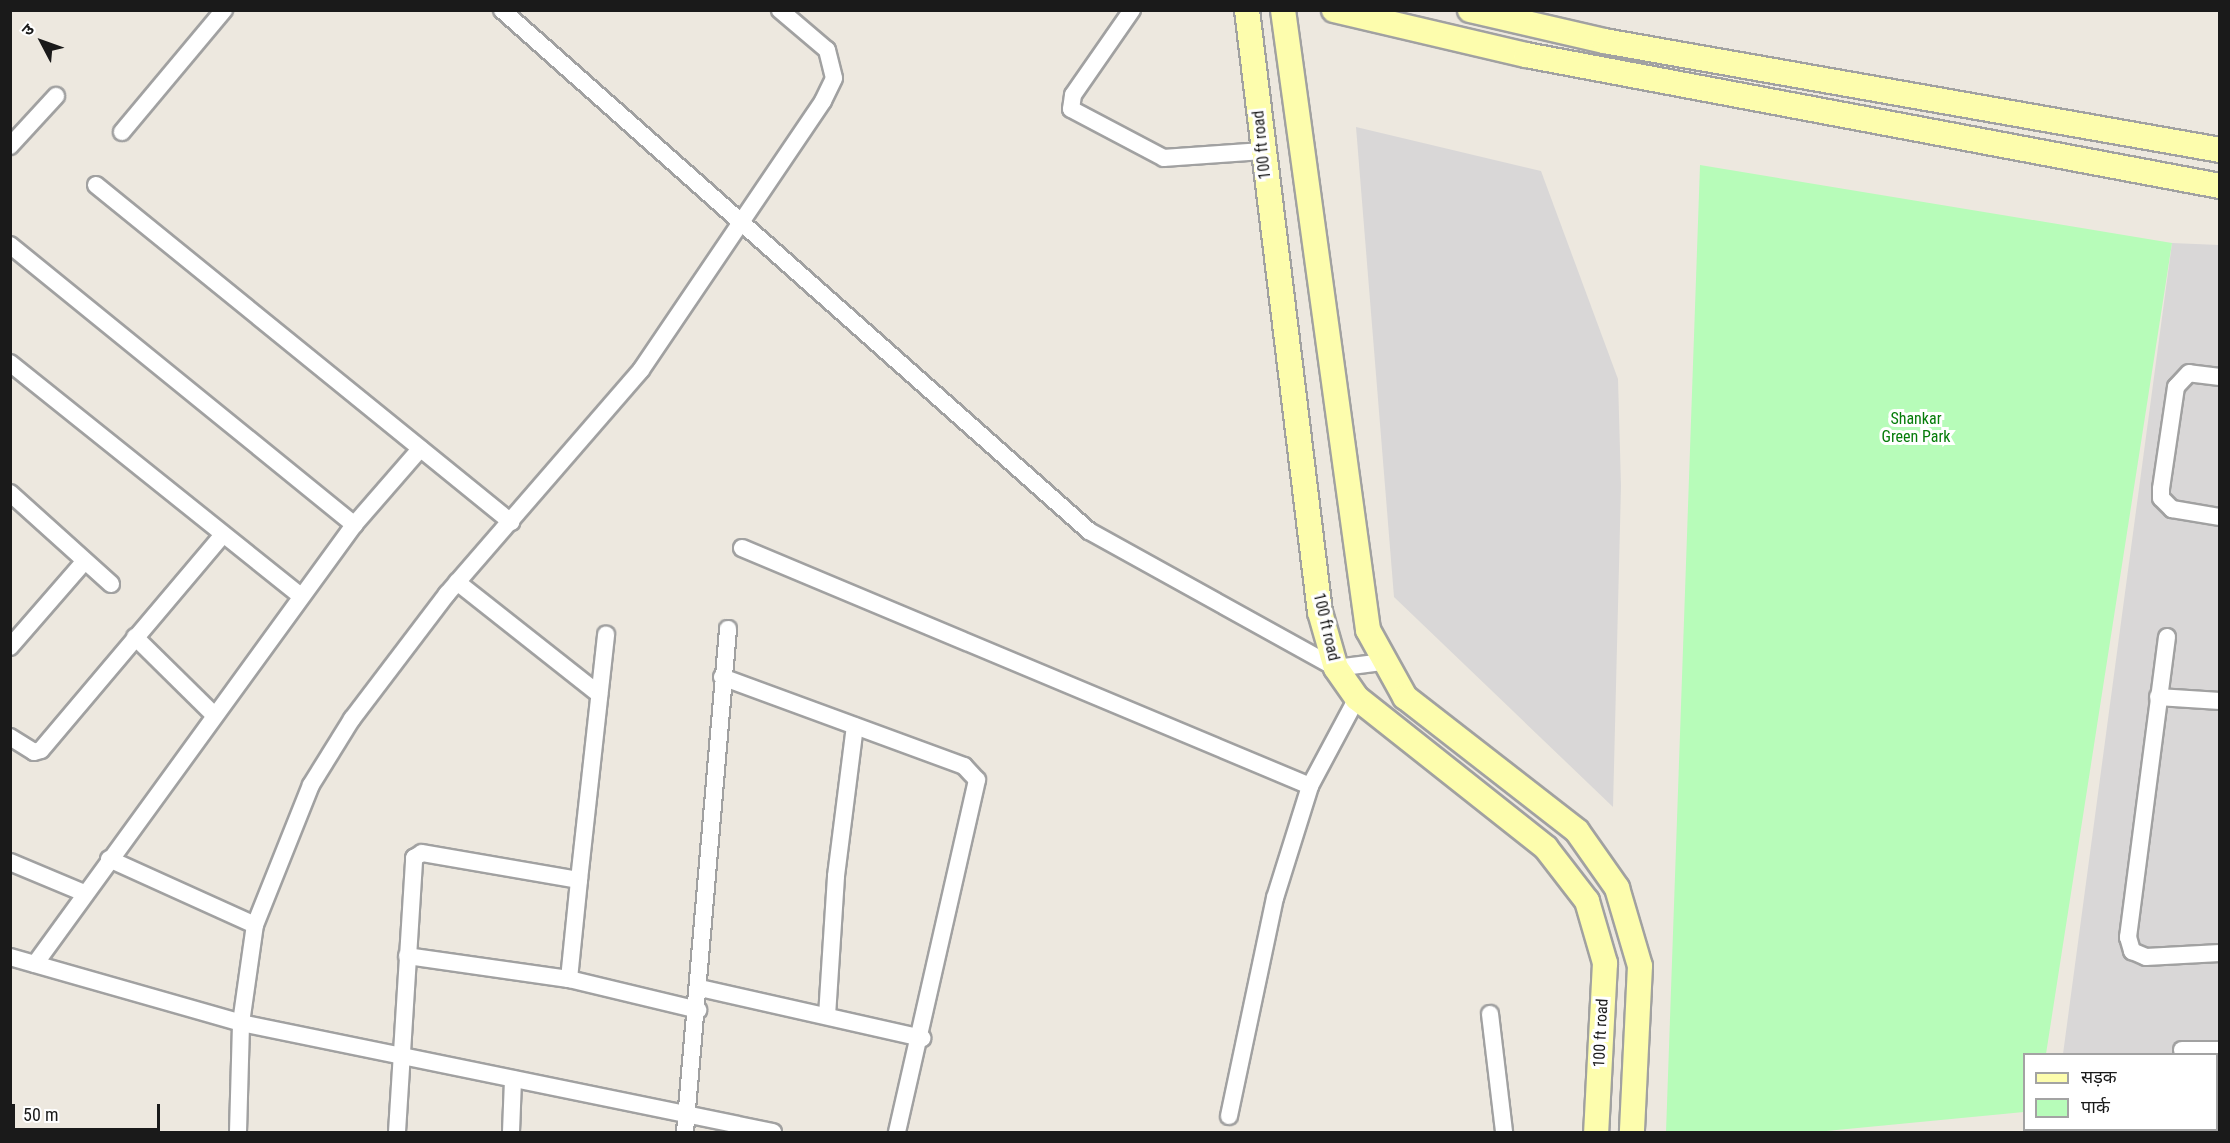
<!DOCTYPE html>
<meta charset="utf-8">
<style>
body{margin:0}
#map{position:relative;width:2230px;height:1143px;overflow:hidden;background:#ede8df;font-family:"Roboto Condensed","Noto Sans Devanagari",sans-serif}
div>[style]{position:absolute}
.residential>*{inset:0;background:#d9d7d7}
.park>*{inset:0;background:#b7fcb9}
.roads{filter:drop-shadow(2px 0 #a1a1a1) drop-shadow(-2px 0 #a1a1a1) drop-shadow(0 2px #a1a1a1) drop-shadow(0 -2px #a1a1a1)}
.street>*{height:16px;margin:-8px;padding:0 8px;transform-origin:8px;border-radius:8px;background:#fff}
.secondary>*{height:24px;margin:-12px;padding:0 12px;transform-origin:12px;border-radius:12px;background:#fdfdad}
span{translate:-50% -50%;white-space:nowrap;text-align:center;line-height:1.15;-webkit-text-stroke:6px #fff;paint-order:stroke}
.street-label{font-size:16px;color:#1a1a1a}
.park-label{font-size:16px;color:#057c09}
.frame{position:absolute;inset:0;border:12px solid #1a1a1a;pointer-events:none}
.legend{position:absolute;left:2023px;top:1053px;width:195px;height:78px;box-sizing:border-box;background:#fff;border:2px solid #a3a3a3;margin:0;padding:8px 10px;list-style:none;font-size:18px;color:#1a1a1a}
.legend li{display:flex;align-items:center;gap:12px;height:30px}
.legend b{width:30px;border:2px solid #a3a3a3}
.north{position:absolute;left:12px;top:12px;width:60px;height:60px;-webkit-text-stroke:4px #fff;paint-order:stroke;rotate:311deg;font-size:16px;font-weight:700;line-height:24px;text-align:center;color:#1a1a1a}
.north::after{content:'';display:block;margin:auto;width:21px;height:27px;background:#1a1a1a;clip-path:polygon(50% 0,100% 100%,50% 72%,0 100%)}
.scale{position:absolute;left:12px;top:1104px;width:148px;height:27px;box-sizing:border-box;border:3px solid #1a1a1a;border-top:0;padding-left:8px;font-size:18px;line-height:21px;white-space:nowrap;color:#1a1a1a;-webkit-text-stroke:4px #fff;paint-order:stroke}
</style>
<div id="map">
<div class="residential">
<i style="clip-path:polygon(1356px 127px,1541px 171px,1618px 379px,1621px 486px,1613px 807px,1394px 597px)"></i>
<i style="clip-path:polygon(2172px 243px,2219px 245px,2219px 1132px,2052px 1132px,2216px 1130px,2216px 1054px,2063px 1054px)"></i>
</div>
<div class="park">
<i style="clip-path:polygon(1700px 165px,2172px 243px,2046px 1054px,2024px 1054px,2024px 1112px,1816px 1132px,1666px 1132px)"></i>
</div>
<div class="roads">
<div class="street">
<i style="left:502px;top:10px;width:785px;rotate:41.59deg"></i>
<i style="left:1089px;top:531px;width:282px;rotate:29deg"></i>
<i style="left:1336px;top:668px;width:46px;rotate:-7.4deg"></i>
<i style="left:1132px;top:10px;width:103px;rotate:124.8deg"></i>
<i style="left:1073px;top:95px;width:14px;rotate:98deg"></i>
<i style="left:1071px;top:109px;width:105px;rotate:27.8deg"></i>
<i style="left:1164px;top:158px;width:98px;rotate:-4.1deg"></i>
<i style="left:122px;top:132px;width:159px;rotate:-50.1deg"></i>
<i style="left:10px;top:146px;width:68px;rotate:-47.4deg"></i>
<i style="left:96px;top:185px;width:535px;rotate:39.08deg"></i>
<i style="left:10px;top:245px;width:444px;rotate:39.1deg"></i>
<i style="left:10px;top:363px;width:373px;rotate:38.7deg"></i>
<i style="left:2220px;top:377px;width:31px;rotate:-173deg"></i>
<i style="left:2189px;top:373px;width:19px;rotate:133deg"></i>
<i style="left:2176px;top:387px;width:103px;rotate:98.4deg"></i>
<i style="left:2161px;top:489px;width:9px;rotate:90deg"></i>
<i style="left:2161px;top:498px;width:16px;rotate:45deg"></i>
<i style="left:2172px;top:509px;width:49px;rotate:9.5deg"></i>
<i style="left:10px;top:493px;width:136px;rotate:42deg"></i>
<i style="left:742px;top:548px;width:616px;rotate:22.73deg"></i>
<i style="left:457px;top:582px;width:181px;rotate:38.3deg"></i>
<i style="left:135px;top:637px;width:111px;rotate:44.6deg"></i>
<i style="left:2167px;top:637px;width:303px;rotate:97.4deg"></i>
<i style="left:2128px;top:937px;width:15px;rotate:74deg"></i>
<i style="left:2132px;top:951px;width:15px;rotate:23deg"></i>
<i style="left:2146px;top:957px;width:74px;rotate:-3.1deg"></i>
<i style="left:10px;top:647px;width:113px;rotate:-49deg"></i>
<i style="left:722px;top:677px;width:258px;rotate:20.2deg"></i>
<i style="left:964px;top:766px;width:19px;rotate:47deg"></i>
<i style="left:977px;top:780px;width:361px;rotate:102.8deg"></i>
<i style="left:2158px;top:697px;width:62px;rotate:3.7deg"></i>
<i style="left:10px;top:737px;width:28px;rotate:32deg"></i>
<i style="left:34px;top:752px;width:7px;rotate:-16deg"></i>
<i style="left:41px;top:750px;width:279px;rotate:-49.8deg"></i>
<i style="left:109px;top:859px;width:160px;rotate:24.3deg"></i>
<i style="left:10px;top:862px;width:80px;rotate:22.7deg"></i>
<i style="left:407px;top:956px;width:164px;rotate:8.1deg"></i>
<i style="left:569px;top:979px;width:100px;rotate:-84.2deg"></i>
<i style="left:10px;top:957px;width:240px;rotate:15.9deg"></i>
<i style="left:241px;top:1023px;width:543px;rotate:11.58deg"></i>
<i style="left:35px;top:964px;width:543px;rotate:-54deg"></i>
<i style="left:354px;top:525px;width:101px;rotate:-49deg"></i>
<i style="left:569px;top:979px;width:133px;rotate:13.5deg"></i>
<i style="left:700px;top:988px;width:228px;rotate:12.7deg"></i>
<i style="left:1490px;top:1014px;width:119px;rotate:83.2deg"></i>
<i style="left:827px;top:1016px;width:140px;rotate:-86.3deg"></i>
<i style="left:836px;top:876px;width:151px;rotate:-82.8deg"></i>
<i style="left:2182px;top:1050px;width:38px"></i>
<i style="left:1229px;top:1116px;width:223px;rotate:-78.1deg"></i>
<i style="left:1275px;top:898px;width:117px;rotate:-72.6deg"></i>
<i style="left:1310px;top:786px;width:100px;rotate:-61.9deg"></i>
<i style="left:2216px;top:1117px;width:4px"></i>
<i style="left:238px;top:1132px;width:109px;rotate:-88.4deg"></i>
<i style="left:241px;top:1023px;width:99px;rotate:-81.9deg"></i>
<i style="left:255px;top:925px;width:151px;rotate:-68.2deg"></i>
<i style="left:311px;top:785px;width:78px;rotate:-58.2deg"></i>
<i style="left:352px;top:719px;width:157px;rotate:-52.8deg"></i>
<i style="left:447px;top:594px;width:296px;rotate:-49.1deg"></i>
<i style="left:641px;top:370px;width:325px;rotate:-55.9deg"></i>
<i style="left:823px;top:101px;width:25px;rotate:-64deg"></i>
<i style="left:834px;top:78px;width:29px;rotate:-104deg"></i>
<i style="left:827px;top:50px;width:62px;rotate:-139.6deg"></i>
<i style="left:397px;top:1132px;width:275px;rotate:-86.4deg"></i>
<i style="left:414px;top:858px;width:9px;rotate:-32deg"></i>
<i style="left:422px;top:853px;width:159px;rotate:9.8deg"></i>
<i style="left:579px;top:880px;width:247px;rotate:-83.7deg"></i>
<i style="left:511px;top:1132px;width:53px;rotate:-87.8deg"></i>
<i style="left:685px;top:1132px;width:505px;rotate:-85.11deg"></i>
<i style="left:2082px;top:1132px;width:17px;rotate:-7deg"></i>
</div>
<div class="secondary">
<i style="left:1247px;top:10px;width:606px;rotate:83.09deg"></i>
<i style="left:1320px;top:612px;width:58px;rotate:74.1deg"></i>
<i style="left:1336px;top:668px;width:37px;rotate:55deg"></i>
<i style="left:1357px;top:698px;width:241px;rotate:38.4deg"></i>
<i style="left:1546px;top:848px;width:67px;rotate:52.3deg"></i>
<i style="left:1587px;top:901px;width:65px;rotate:73.8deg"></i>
<i style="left:1605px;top:963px;width:169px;rotate:93deg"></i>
<i style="left:1283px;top:10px;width:626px;rotate:82.19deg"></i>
<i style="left:1368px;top:630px;width:77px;rotate:61.1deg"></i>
<i style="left:1405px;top:697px;width:218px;rotate:37.9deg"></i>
<i style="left:1577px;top:831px;width:70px;rotate:54.9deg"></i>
<i style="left:1617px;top:888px;width:81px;rotate:73.6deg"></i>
<i style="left:1640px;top:966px;width:166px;rotate:92.8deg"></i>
<i style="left:1334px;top:10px;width:197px;rotate:13.2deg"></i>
<i style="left:1526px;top:55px;width:706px;rotate:10.69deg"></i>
<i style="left:1470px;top:10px;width:138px;rotate:13deg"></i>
<i style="left:1604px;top:41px;width:626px;rotate:10.03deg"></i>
</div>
</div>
<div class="street-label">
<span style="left:1262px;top:145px;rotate:-96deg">100 ft road</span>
<span style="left:1326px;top:627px;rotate:77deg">100 ft road</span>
<span style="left:1601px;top:1033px;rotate:-87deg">100 ft road</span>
</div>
<div class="park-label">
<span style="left:1916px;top:428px">Shankar<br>Green Park</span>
</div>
<div class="frame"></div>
<ul class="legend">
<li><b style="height:8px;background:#fdfdad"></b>सड़क</li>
<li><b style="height:16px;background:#b7fcb9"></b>पार्क</li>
</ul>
<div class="north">उ</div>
<div class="scale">50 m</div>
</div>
